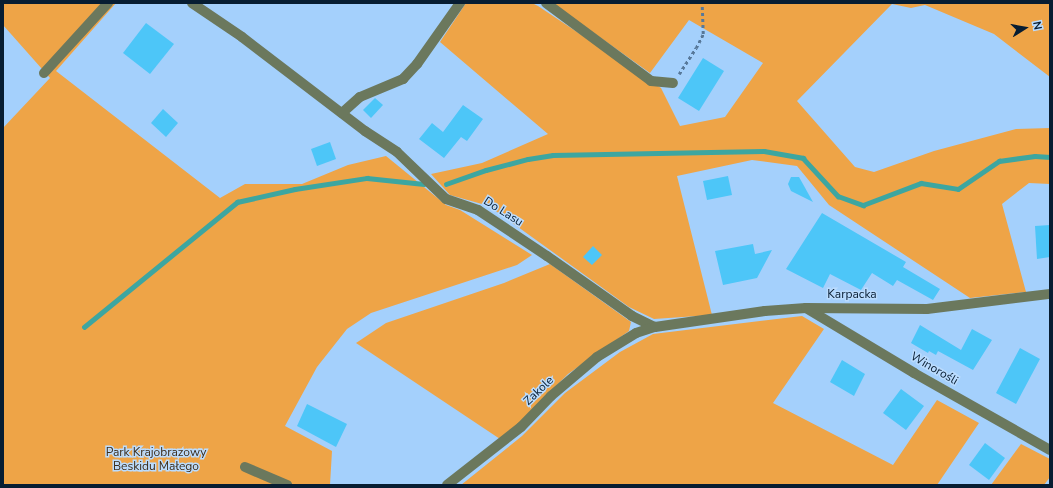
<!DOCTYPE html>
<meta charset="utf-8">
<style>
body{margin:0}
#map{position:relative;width:1053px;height:488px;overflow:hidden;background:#a4d0fc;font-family:"Nunito Sans",sans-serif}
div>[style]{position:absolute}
.green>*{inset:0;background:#eea447}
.stream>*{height:4.5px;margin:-2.25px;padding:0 2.25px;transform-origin:2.25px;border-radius:2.25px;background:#3da6a0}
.building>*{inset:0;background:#4dc6f8}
.path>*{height:2.5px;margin-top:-1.25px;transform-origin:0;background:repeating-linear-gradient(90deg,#577899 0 3px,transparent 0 6px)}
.minor>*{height:10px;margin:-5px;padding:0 5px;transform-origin:5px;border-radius:5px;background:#6b785d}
span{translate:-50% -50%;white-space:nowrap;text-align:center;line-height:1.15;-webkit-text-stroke:3px #bbdcfe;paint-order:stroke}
.street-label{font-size:12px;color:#071d32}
.park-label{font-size:12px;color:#3c2c19}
.frame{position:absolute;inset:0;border:4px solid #071d32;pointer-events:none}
.north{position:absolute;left:1005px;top:8px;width:40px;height:40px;-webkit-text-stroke:3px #bbdcfe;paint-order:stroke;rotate:79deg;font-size:11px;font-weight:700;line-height:16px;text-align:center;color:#071d32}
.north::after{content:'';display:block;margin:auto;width:14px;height:18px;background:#071d32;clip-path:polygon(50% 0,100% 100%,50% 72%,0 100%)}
</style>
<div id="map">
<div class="green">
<i style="clip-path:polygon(3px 3px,116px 3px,56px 71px,220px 198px,245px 184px,302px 184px,348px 165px,386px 156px,446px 205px,460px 210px,532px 255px,517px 265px,371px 313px,347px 329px,317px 367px,285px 426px,332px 451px,330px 485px,3px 485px,3px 128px,50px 78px,3px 25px)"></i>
<i style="clip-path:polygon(466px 3px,532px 3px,538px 6px,661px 88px,680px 126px,725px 117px,763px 63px,689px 20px,650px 73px,552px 3px,1050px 3px,1050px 77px,994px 34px,925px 5px,911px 8px,892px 4px,797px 101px,855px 167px,874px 172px,934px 151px,1016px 129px,1050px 128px,1050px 184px,1029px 183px,1002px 204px,1026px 292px,970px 298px,829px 205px,797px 166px,752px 160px,677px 176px,712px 315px,654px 319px,629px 307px,489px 206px,450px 195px,431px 174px,482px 163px,548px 134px,440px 42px)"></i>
<i style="clip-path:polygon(550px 264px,631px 322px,629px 331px,568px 374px,517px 425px,500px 439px,356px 343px,386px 323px,504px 283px)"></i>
<i style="clip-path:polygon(802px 316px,824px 329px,773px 403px,893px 465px,937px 400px,979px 423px,937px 485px,461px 485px,522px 436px,565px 393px,620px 352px,653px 334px)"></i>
<i style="clip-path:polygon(1021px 444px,1050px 459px,1050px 477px,1044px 485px,991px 485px)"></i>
</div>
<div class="stream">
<i style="left:446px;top:184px;width:42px;rotate:-19.3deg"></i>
<i style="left:486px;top:170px;width:43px;rotate:-14.7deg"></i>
<i style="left:528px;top:159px;width:25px;rotate:-9deg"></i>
<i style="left:553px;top:155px;width:211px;rotate:-1.1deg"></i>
<i style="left:764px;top:151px;width:40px;rotate:10deg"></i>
<i style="left:803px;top:158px;width:52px;rotate:47.4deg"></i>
<i style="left:838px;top:196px;width:27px;rotate:20deg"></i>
<i style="left:863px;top:205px;width:62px;rotate:-20.8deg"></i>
<i style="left:921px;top:183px;width:37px;rotate:9deg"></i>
<i style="left:958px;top:189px;width:50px;rotate:-34.3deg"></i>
<i style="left:999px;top:161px;width:36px;rotate:-8deg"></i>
<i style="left:1035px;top:156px;width:15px;rotate:4deg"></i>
<i style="left:84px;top:327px;width:198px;rotate:-39.2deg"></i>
<i style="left:237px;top:202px;width:59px;rotate:-12.6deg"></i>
<i style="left:295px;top:189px;width:73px;rotate:-8.7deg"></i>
<i style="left:367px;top:178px;width:57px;rotate:6deg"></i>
</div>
<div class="building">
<i style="clip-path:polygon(146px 23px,174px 44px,150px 74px,123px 53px)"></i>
<i style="clip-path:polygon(703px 58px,724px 71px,699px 111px,678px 98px)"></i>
<i style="clip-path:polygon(375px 98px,383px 105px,371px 118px,363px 110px)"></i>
<i style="clip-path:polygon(463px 105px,483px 119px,467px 141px,461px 137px,444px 158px,419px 139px,432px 123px,443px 132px)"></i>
<i style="clip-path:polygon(163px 109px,178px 123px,166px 137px,151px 123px)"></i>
<i style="clip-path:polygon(330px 142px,336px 159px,317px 166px,311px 149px)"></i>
<i style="clip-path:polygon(728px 176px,732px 195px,707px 200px,703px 181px)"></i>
<i style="clip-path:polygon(791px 177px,799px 177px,813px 202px,791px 191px,788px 184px)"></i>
<i style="clip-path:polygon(822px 213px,906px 262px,903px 267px,940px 289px,933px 300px,897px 280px,893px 286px,872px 273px,861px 290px,830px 274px,823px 288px,786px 269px)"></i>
<i style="clip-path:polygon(1050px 225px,1050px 257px,1037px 259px,1035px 226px)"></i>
<i style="clip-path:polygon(753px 244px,755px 254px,772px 250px,757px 278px,723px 285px,715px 251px)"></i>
<i style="clip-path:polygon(593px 246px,602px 255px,592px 265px,583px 257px)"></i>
<i style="clip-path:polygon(920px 325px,961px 350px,972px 329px,992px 340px,973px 370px,938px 351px,936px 355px,929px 351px,928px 353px,911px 343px)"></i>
<i style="clip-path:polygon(1020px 348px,1040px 359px,1016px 404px,996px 393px)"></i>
<i style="clip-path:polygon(842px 360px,865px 374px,854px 396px,830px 382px)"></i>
<i style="clip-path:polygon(901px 389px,924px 406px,906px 430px,883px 413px)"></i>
<i style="clip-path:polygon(307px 404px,347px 424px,336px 447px,297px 426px)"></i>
<i style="clip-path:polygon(985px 443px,1005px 458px,989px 480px,969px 465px)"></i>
</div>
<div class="path">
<i style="left:679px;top:74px;width:31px;rotate:-57deg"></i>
<i style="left:696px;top:48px;width:16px;rotate:-63deg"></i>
<i style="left:703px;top:34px;width:31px;rotate:-92deg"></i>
</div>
<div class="minor">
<i style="left:192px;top:3px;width:60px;rotate:34.2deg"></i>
<i style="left:242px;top:37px;width:155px;rotate:37.4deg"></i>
<i style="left:365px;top:131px;width:38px;rotate:33deg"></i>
<i style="left:397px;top:152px;width:68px;rotate:43.8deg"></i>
<i style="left:446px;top:199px;width:34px;rotate:19deg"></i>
<i style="left:478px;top:210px;width:83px;rotate:33.7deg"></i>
<i style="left:547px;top:256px;width:104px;rotate:35.2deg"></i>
<i style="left:632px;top:316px;width:25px;rotate:26deg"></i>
<i style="left:546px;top:3px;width:131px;rotate:36.6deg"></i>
<i style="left:651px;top:81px;width:22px;rotate:5deg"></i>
<i style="left:44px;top:73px;width:95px;rotate:-47.6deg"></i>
<i style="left:342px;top:113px;width:24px;rotate:-42deg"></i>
<i style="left:360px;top:97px;width:47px;rotate:-22.7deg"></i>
<i style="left:403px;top:79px;width:21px;rotate:-47deg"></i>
<i style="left:417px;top:64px;width:75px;rotate:-54.8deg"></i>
<i style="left:806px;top:308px;width:126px;rotate:31deg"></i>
<i style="left:914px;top:373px;width:156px;rotate:29.5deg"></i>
<i style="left:245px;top:467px;width:46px;rotate:23.2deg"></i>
<i style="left:447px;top:485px;width:94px;rotate:-38.1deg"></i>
<i style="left:521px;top:427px;width:43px;rotate:-45.9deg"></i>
<i style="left:551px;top:396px;width:60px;rotate:-40.3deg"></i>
<i style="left:597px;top:357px;width:46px;rotate:-31.6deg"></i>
<i style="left:636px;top:333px;width:20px;rotate:-18deg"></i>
<i style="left:655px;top:327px;width:111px;rotate:-8.3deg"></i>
<i style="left:765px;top:311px;width:41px;rotate:-4.2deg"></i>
<i style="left:806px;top:308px;width:121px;rotate:0.5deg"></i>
<i style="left:927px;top:309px;width:124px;rotate:-7deg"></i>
</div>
<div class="street-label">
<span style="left:503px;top:212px;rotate:32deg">Do Lasu</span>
<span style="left:852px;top:295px">Karpacka</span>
<span style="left:934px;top:369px;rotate:30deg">Winorośli</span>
<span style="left:539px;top:391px;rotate:-44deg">Zakole</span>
</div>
<div class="park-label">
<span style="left:156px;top:460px">Park Krajobrazowy<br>Beskidu Małego</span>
</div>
<div class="frame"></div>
<div class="north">N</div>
</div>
